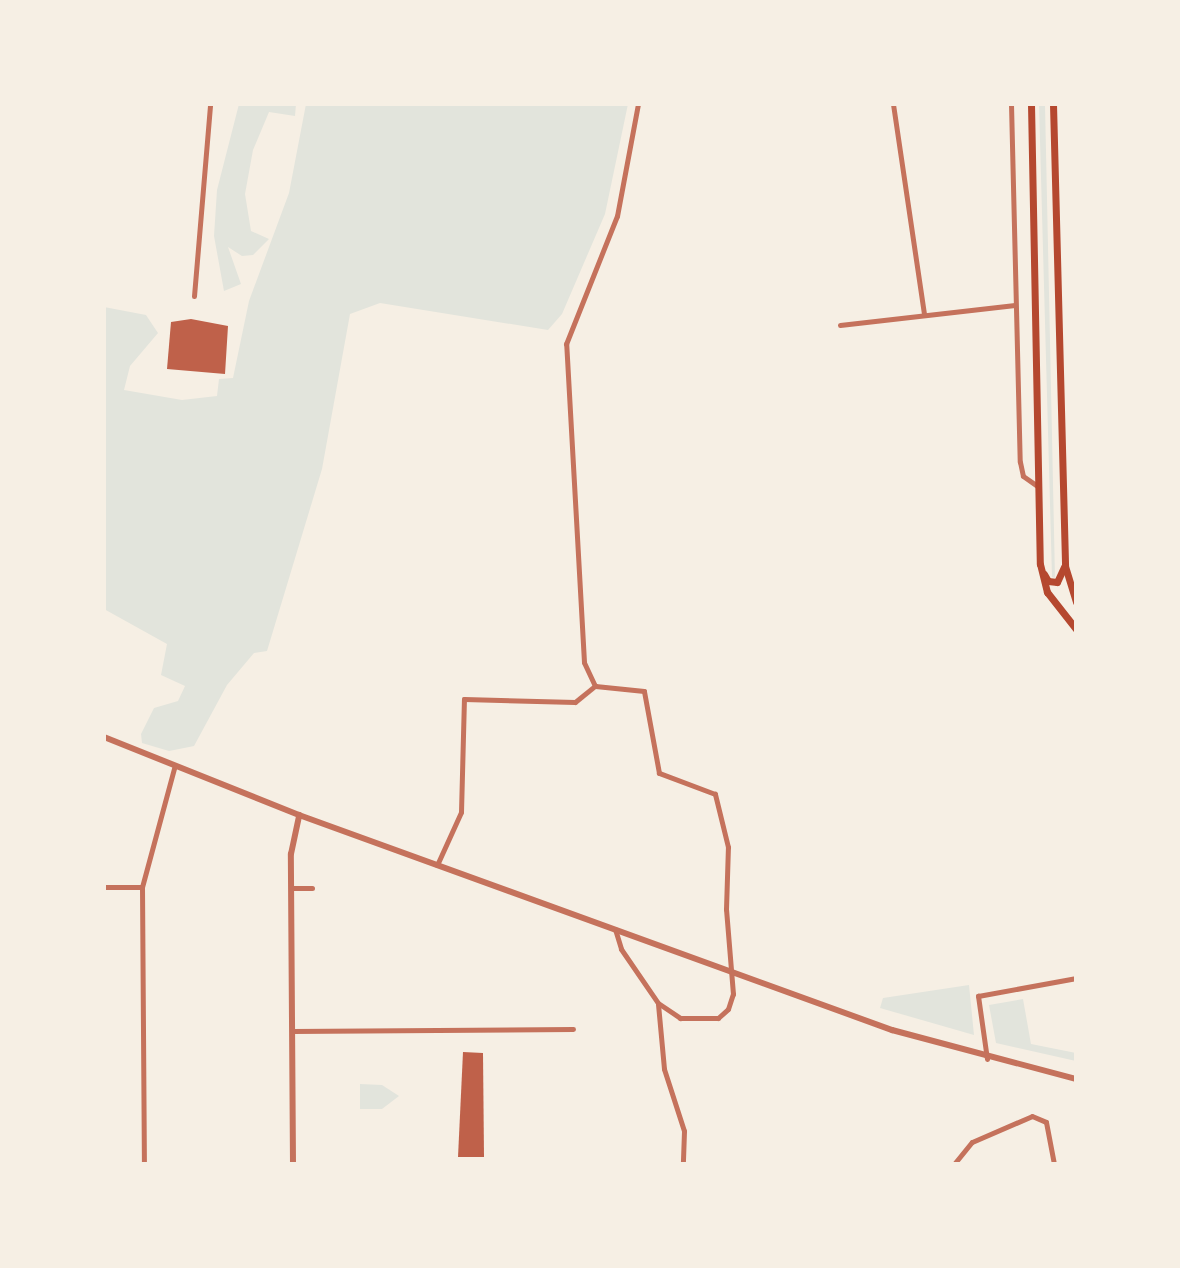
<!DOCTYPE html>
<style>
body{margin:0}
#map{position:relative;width:1180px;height:1268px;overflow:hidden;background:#f6efe4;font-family:"Sofia Sans Condensed",sans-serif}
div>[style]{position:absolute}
.green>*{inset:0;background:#e2e4dc}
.building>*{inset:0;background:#bf614a}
.minor>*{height:5px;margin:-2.5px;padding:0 2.5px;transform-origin:2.5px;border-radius:2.5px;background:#c5725c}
.tertiary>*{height:6px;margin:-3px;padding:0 3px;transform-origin:3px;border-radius:3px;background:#c5725c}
.primary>*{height:7px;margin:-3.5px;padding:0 3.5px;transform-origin:3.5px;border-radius:3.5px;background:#b5482f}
span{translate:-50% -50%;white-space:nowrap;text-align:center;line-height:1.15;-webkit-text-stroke:7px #f6efe4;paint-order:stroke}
.frame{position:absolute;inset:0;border:106px solid #f6efe4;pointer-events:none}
</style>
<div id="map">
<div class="green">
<i style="clip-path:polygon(239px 104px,296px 104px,295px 116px,269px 112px,253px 150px,245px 194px,251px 231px,269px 239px,253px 255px,242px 256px,228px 247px,241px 284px,224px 291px,214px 236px,217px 190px)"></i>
<i style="clip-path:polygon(306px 104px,628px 104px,605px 214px,562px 314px,548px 330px,380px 303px,350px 314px,322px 469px,267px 651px,254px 653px,227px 685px,194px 746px,169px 751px,142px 743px,141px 734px,154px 708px,178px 701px,185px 686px,161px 675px,167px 644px,104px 609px,104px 307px,146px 315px,158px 333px,130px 366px,124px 390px,182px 400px,217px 396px,219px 379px,233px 378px,249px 301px,289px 193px)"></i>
<i style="clip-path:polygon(1039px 104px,1045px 104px,1055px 578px,1052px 577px)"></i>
<i style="clip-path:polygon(969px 985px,974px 1035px,880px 1008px,883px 998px)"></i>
<i style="clip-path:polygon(1023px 999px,1031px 1044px,1076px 1053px,1076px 1061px,996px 1043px,989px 1005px)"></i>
<i style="clip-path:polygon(360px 1084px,382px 1085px,399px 1096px,382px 1109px,360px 1109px)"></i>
</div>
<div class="building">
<i style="clip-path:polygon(191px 319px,228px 326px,225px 374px,167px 369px,171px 322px)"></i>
<i style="clip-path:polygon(463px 1052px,483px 1053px,484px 1157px,458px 1157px)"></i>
</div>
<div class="minor">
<i style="left:893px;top:104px;width:212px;rotate:81.6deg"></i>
<i style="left:1011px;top:104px;width:358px;rotate:88.6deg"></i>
<i style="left:1020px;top:462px;width:14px;rotate:78deg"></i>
<i style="left:1023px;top:476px;width:19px;rotate:35deg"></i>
<i style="left:194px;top:296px;width:193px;rotate:-85.2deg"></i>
<i style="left:840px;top:325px;width:176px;rotate:-6.5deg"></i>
<i style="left:437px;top:865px;width:58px;rotate:-65.6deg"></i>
<i style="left:461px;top:812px;width:113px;rotate:-88.5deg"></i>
<i style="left:464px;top:699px;width:111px;rotate:1.5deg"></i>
<i style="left:575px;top:702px;width:26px;rotate:-39deg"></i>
<i style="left:104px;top:887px;width:38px"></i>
<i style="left:142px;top:887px;width:126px;rotate:-74.9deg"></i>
<i style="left:142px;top:887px;width:277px;rotate:89.6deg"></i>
<i style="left:291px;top:888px;width:21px"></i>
<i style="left:615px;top:929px;width:21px;rotate:73deg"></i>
<i style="left:621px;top:949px;width:65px;rotate:55.6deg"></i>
<i style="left:658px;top:1003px;width:27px;rotate:34deg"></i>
<i style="left:680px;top:1018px;width:38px"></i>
<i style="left:718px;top:1018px;width:13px;rotate:-42deg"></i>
<i style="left:728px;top:1009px;width:16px;rotate:-72deg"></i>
<i style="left:733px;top:994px;width:85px;rotate:-94.7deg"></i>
<i style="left:726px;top:909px;width:62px;rotate:-88.2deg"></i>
<i style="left:728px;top:847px;width:55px;rotate:-103.8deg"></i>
<i style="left:715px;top:794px;width:60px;rotate:-159.4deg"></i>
<i style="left:659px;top:773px;width:83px;rotate:-100.4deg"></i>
<i style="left:644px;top:691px;width:49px;rotate:-174.2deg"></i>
<i style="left:595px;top:686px;width:26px;rotate:-115deg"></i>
<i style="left:584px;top:662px;width:319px;rotate:-93.2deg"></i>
<i style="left:566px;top:344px;width:138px;rotate:-68.3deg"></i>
<i style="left:617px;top:216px;width:114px;rotate:-79.4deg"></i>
<i style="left:658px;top:1004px;width:65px;rotate:84.7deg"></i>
<i style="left:664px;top:1069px;width:65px;rotate:72.1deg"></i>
<i style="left:684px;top:1131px;width:33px;rotate:92deg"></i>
<i style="left:292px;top:1031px;width:281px;rotate:-0.4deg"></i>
<i style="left:987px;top:1059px;width:64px;rotate:-98.1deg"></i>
<i style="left:978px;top:996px;width:100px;rotate:-10.4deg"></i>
<i style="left:954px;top:1164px;width:28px;rotate:-51deg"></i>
<i style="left:972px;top:1142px;width:65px;rotate:-23.4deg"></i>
<i style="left:1032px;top:1116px;width:15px;rotate:23deg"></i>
<i style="left:1046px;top:1122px;width:43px;rotate:79.2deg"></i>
</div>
<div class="tertiary">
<i style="left:104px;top:737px;width:210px;rotate:21.8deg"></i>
<i style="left:299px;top:815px;width:631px;rotate:19.93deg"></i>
<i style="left:892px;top:1030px;width:190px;rotate:14.9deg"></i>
<i style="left:293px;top:1164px;width:310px;rotate:-90.4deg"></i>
<i style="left:291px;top:854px;width:40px;rotate:-78deg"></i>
</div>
<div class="primary">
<i style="left:1031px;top:104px;width:460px;rotate:88.9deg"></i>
<i style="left:1040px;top:564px;width:29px;rotate:76deg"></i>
<i style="left:1047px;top:592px;width:47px;rotate:51.9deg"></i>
<i style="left:1053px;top:104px;width:462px;rotate:88.5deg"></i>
<i style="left:1065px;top:566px;width:38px;rotate:73deg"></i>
<i style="left:1044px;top:574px;width:8px;rotate:60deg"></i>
<i style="left:1048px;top:581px;width:9px;rotate:6deg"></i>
<i style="left:1057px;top:582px;width:17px;rotate:-65deg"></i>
</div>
<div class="frame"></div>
</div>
